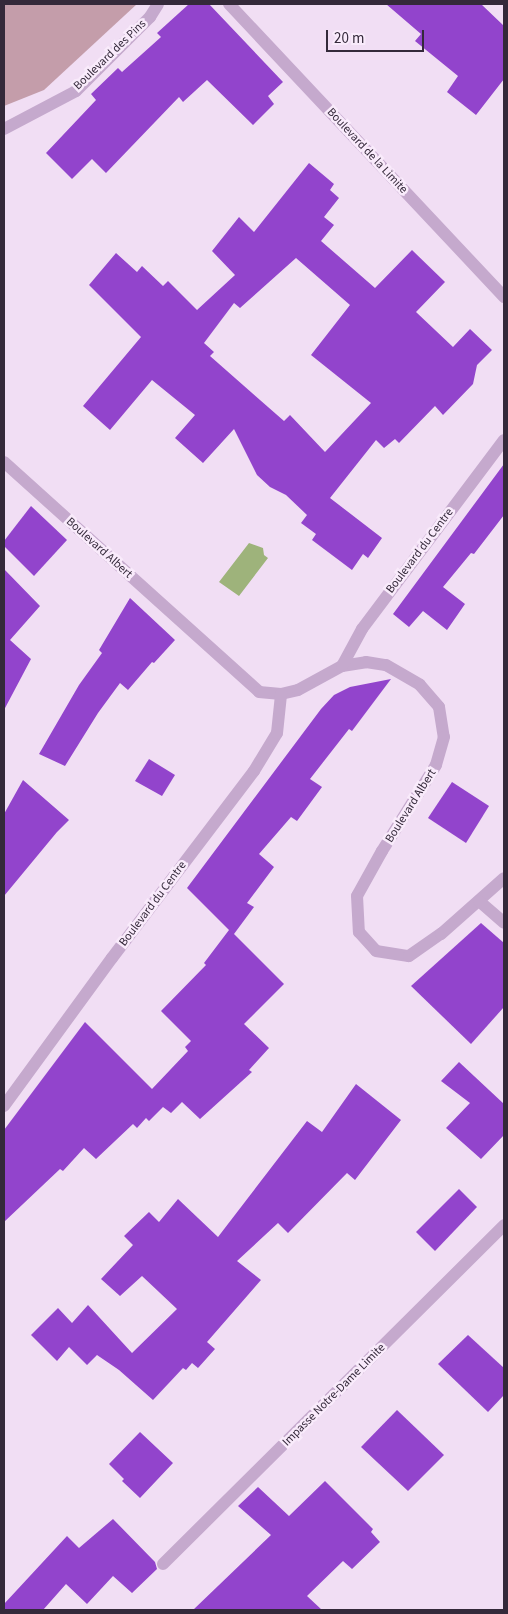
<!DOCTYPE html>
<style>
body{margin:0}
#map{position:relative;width:508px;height:1614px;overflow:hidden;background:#f1def4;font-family:"Source Sans 3",sans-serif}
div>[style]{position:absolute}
.green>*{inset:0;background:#c49daa}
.water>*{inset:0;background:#9eb37b}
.building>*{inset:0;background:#9244cc}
.minor>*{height:12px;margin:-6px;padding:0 6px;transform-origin:6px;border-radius:6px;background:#c5a9cd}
span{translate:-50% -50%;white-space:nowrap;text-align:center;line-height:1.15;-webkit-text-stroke:5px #f9ebfb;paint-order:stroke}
.street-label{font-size:12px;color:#34293a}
.frame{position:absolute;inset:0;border:5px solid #34293a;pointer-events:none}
.scale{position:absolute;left:326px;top:30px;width:98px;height:22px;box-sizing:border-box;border:2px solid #34293a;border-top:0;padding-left:6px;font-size:15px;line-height:18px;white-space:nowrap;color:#34293a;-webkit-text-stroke:4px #f9ebfb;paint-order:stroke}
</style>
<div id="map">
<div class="green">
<i style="clip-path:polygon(4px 4px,137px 4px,44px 90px,4px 106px)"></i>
</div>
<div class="water">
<i style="clip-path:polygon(249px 543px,263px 548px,264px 555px,268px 558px,239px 596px,219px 582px)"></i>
</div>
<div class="building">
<i style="clip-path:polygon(189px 4px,209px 4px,283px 82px,268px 96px,274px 104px,253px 125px,207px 80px,183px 102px,179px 97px,106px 173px,92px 159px,72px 179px,46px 153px,96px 100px,91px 94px,118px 68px,122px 72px,161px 37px,157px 33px)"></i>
<i style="clip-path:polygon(386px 4px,481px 4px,504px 26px,504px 79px,476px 115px,447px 92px,458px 76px,415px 41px,421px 34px)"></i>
<i style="clip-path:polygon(evenodd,309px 163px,334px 184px,330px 190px,339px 198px,324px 217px,334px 225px,321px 241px,375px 288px,412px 250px,445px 282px,416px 312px,453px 347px,470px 329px,492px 350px,477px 365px,473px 384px,443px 415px,435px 406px,399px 443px,395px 439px,384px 448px,376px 440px,330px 498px,382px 538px,368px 558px,363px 554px,352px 570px,312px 540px,316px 534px,301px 523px,307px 515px,286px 495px,270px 487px,257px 475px,234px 429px,203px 463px,175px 438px,195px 415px,152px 380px,110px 430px,83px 406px,141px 337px,89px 285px,116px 253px,137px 272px,142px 266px,163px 286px,168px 281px,197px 310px,235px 275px,212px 251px,239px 217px,254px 232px,309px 163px,296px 258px,350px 305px,311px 355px,371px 403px,325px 452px,290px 415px,284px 421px,210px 356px,214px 352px,204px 343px,234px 303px,240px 308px,296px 258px)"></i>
<i style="clip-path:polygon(504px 464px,504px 515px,474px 554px,471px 553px,443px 587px,465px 604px,447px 630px,423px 611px,409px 627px,393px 614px)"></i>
<i style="clip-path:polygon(31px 506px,67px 540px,34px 576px,4px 546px,4px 541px)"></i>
<i style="clip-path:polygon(4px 569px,40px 606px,10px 640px,31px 659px,4px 710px)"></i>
<i style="clip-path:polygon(130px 598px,175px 640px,154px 663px,152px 662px,128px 690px,120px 683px,98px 713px,65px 766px,39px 754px,79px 685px,102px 653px,99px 650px)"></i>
<i style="clip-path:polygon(391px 679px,352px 731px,349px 729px,310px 779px,322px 787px,297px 821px,291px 817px,259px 854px,274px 867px,247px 903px,254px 907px,234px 934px,284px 984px,244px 1024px,269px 1048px,249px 1070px,252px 1072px,200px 1119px,182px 1102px,171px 1113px,163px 1107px,149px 1121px,146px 1118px,137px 1128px,133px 1124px,96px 1159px,84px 1148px,63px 1171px,60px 1169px,4px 1222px,4px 1130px,85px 1022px,152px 1089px,188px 1051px,185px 1047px,191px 1041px,161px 1011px,206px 965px,204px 963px,229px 930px,187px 888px,321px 709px,334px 695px,350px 687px)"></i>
<i style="clip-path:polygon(149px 759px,175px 775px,162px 796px,135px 781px)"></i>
<i style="clip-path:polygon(23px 780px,69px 820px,57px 832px,4px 896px,4px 814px)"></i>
<i style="clip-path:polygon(452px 782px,489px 806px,466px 843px,428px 818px)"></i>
<i style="clip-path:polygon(481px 923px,504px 943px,504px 1007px,471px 1044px,411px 986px)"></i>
<i style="clip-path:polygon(459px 1062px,504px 1104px,504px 1135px,481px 1159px,446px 1128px,470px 1103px,441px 1081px)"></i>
<i style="clip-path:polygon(356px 1084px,401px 1120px,355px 1180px,347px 1173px,288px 1233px,278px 1223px,237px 1261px,261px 1280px,207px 1342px,215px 1349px,198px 1368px,192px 1363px,186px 1370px,183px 1368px,153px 1400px,119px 1370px,97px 1355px,87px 1365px,69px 1347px,57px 1361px,31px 1335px,58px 1308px,72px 1323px,88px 1305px,132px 1353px,177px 1309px,142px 1276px,120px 1296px,101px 1279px,133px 1245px,124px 1236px,149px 1212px,159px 1222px,178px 1199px,218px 1237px,307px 1121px,322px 1132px)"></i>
<i style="clip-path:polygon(459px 1189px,477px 1207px,435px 1251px,416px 1232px)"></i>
<i style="clip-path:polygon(468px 1335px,504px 1368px,504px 1395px,488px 1412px,438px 1364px)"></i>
<i style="clip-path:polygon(397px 1410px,444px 1455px,408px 1491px,361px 1447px)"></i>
<i style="clip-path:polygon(140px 1432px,173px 1463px,140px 1498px,122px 1481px,124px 1479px,109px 1464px)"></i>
<i style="clip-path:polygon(325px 1481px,373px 1529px,371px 1532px,380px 1542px,352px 1569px,343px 1561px,307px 1596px,322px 1610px,193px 1610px,271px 1535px,238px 1506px,258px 1487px,289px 1516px)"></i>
<i style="clip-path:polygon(113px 1519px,155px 1562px,157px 1569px,132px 1593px,113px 1576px,87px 1604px,66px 1584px,43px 1610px,4px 1610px,4px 1604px,67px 1536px,79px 1548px)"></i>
</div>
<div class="minor">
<i style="left:229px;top:4px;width:402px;rotate:46.8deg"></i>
<i style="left:4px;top:129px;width:81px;rotate:-27.8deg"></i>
<i style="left:76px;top:91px;width:105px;rotate:-45deg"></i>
<i style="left:150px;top:17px;width:15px;rotate:-58deg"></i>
<i style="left:4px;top:462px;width:343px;rotate:42deg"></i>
<i style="left:259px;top:692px;width:22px;rotate:5deg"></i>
<i style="left:281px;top:694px;width:17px;rotate:-13deg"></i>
<i style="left:298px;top:690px;width:50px;rotate:-28.6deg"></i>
<i style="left:342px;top:666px;width:24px;rotate:-9deg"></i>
<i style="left:366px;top:662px;width:20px;rotate:9deg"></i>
<i style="left:386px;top:665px;width:39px;rotate:30deg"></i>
<i style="left:420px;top:685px;width:29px;rotate:49deg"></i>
<i style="left:439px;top:707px;width:30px;rotate:81deg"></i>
<i style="left:444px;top:737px;width:29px;rotate:106deg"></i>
<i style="left:436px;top:765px;width:102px;rotate:122.1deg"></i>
<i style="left:382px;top:851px;width:51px;rotate:119.1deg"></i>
<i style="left:357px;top:896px;width:36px;rotate:87deg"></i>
<i style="left:359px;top:932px;width:25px;rotate:48deg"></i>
<i style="left:376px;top:951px;width:33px;rotate:9deg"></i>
<i style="left:409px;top:956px;width:39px;rotate:-35deg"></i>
<i style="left:441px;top:934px;width:84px;rotate:-41.6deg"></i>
<i style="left:342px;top:666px;width:42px;rotate:-61.6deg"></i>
<i style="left:362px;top:629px;width:236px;rotate:-53.1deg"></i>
<i style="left:479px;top:901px;width:33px;rotate:41deg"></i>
<i style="left:4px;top:1106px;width:183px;rotate:-53.9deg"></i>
<i style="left:112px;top:958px;width:235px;rotate:-52.8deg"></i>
<i style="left:254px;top:771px;width:44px;rotate:-58.8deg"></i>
<i style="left:277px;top:733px;width:39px;rotate:-84deg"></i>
<i style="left:163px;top:1564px;width:481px;rotate:-44.8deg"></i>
</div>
<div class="street-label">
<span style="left:110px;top:55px;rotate:-44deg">Boulevard des Pins</span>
<span style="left:367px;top:151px;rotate:47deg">Boulevard de la Limite</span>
<span style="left:99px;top:548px;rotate:42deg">Boulevard Albert</span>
<span style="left:420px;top:551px;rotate:-53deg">Boulevard du Centre</span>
<span style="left:411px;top:806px;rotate:-58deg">Boulevard Albert</span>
<span style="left:153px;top:904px;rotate:-53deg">Boulevard du Centre</span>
<span style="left:334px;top:1395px;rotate:-45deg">Impasse Notre-Dame Limite</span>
</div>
<div class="frame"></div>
<div class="scale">20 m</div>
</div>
